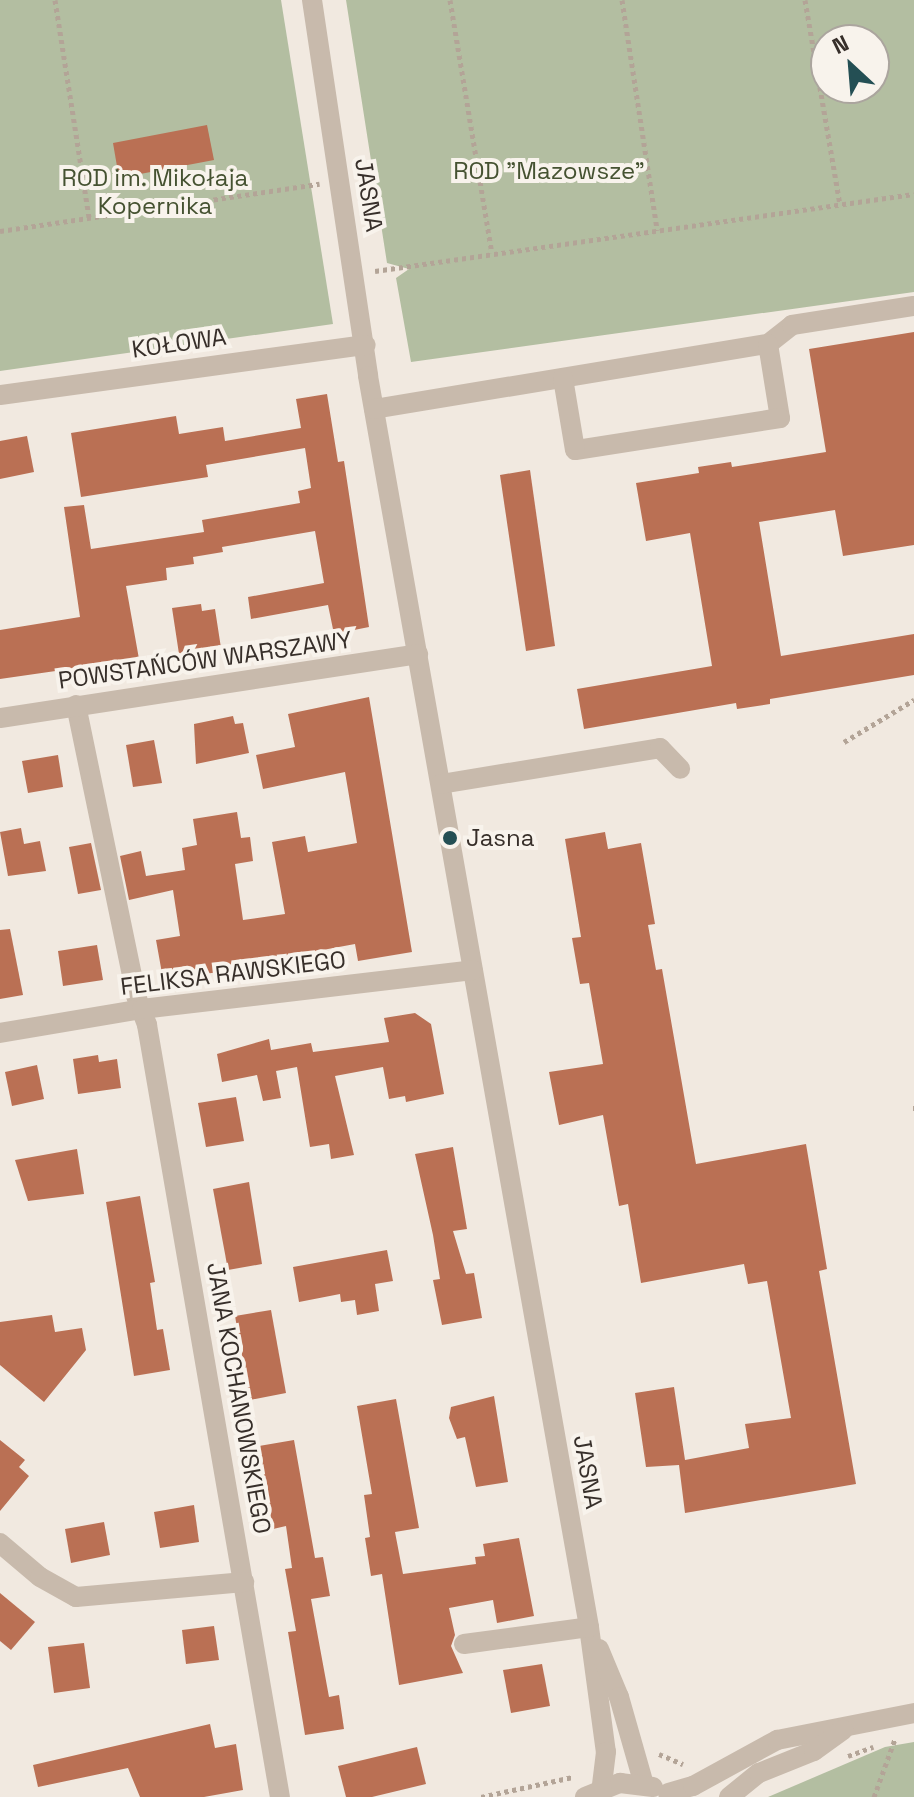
<!DOCTYPE html>
<meta charset="utf-8">
<style>
body{margin:0}
#map{position:relative;width:914px;height:1797px;overflow:hidden;background:#f1e9e0;font-family:"Space Grotesk",sans-serif}
div>[style]{position:absolute}
.green>*{inset:0;background:#b3bea1}
.building>*{inset:0;background:#ba7054}
.path>*{height:5px;margin-top:-2.5px;transform-origin:0;background:repeating-linear-gradient(90deg,#b3a497 0 4px,transparent 0 8px)}
.minor>*{height:20px;margin:-10px;padding:0 10px;transform-origin:10px;border-radius:10px;background:#c8baac}
.dots>*{width:22px;height:22px;translate:-50% -50%;box-sizing:border-box;border:4px solid #f8f3ec;border-radius:50%}
span{translate:-50% -50%;white-space:nowrap;text-align:center;line-height:1.15;-webkit-text-stroke:8px #f8f3ec;paint-order:stroke}
.park-label{font-size:24px;color:#455231}
.street-label{font-size:24px;color:#372f2a}
.poi-label{font-size:24px;color:#372f2a}
.left{translate:0 -50%;text-align:left}
.north{position:absolute;left:810px;top:24px;width:80px;height:80px;box-sizing:border-box;background:#f8f3ec;border:2px solid #aba59e;border-radius:50%;rotate:334deg;font-size:22px;font-weight:700;line-height:32px;text-align:center;color:#372f2a}
.north::after{content:'';display:block;margin:auto;width:28px;height:36px;background:#244f54;clip-path:polygon(50% 0,100% 100%,50% 72%,0 100%)}
</style>
<div id="map">
<div class="green">
<i style="clip-path:polygon(0 0,281px 0,333px 324px,0 371px)"></i>
<i style="clip-path:polygon(evenodd,346px 0,914px 0,914px 292px,411px 362px,396px 278px,409px 269px,387px 263px,346px 0,826px 40px,874px 40px,874px 88px,826px 88px,826px 40px)"></i>
<i style="clip-path:polygon(914px 1742px,914px 1797px,768px 1797px,885px 1747px)"></i>
</div>
<div class="building">
<i style="clip-path:polygon(207px 125px,214px 160px,119px 178px,113px 143px)"></i>
<i style="clip-path:polygon(914px 332px,914px 545px,843px 556px,835px 510px,759px 522px,781px 656px,914px 634px,914px 675px,770px 699px,770px 704px,737px 709px,736px 703px,584px 729px,577px 689px,712px 666px,690px 533px,646px 541px,636px 483px,699px 473px,698px 467px,731px 462px,732px 467px,826px 452px,809px 349px)"></i>
<i style="clip-path:polygon(327px 394px,338px 462px,344px 461px,369px 627px,334px 634px,328px 605px,251px 619px,248px 597px,324px 583px,315px 531px,222px 547px,223px 552px,193px 557px,194px 564px,166px 568px,167px 580px,126px 586px,139px 659px,0 679px,0 630px,80px 617px,64px 507px,84px 505px,91px 549px,204px 532px,202px 520px,300px 503px,298px 491px,311px 488px,305px 448px,206px 465px,208px 477px,81px 497px,71px 433px,176px 416px,179px 434px,223px 427px,225px 441px,301px 428px,296px 399px)"></i>
<i style="clip-path:polygon(27px 436px,34px 472px,0 479px,0 441px)"></i>
<i style="clip-path:polygon(530px 470px,555px 646px,526px 651px,500px 475px)"></i>
<i style="clip-path:polygon(201px 604px,202px 611px,215px 609px,221px 648px,179px 654px,172px 608px)"></i>
<i style="clip-path:polygon(369px 697px,412px 952px,358px 961px,355px 944px,274px 959px,275px 965px,163px 979px,156px 940px,180px 936px,173px 890px,129px 900px,120px 856px,141px 851px,146px 876px,185px 870px,182px 848px,197px 845px,193px 819px,237px 812px,241px 838px,250px 837px,253px 861px,235px 864px,243px 920px,285px 914px,272px 842px,305px 836px,308px 852px,357px 843px,345px 772px,263px 789px,256px 755px,295px 747px,288px 714px)"></i>
<i style="clip-path:polygon(233px 716px,235px 724px,243px 723px,249px 753px,196px 764px,194px 724px)"></i>
<i style="clip-path:polygon(154px 740px,162px 783px,133px 787px,126px 745px)"></i>
<i style="clip-path:polygon(58px 755px,63px 787px,28px 793px,22px 761px)"></i>
<i style="clip-path:polygon(21px 828px,24px 844px,40px 841px,46px 871px,8px 876px,0 832px)"></i>
<i style="clip-path:polygon(605px 832px,608px 849px,641px 843px,655px 924px,648px 925px,656px 970px,662px 969px,696px 1164px,806px 1144px,827px 1269px,819px 1271px,856px 1484px,685px 1513px,679px 1465px,646px 1467px,635px 1393px,674px 1387px,685px 1460px,749px 1448px,745px 1424px,791px 1418px,767px 1281px,748px 1284px,744px 1264px,641px 1283px,628px 1204px,619px 1206px,603px 1115px,559px 1125px,549px 1072px,603px 1064px,589px 983px,580px 984px,572px 938px,581px 937px,565px 839px)"></i>
<i style="clip-path:polygon(91px 843px,101px 890px,78px 894px,69px 847px)"></i>
<i style="clip-path:polygon(10px 929px,23px 995px,0 999px,0 930px)"></i>
<i style="clip-path:polygon(97px 945px,103px 980px,63px 986px,58px 951px)"></i>
<i style="clip-path:polygon(415px 1013px,431px 1024px,444px 1094px,406px 1102px,405px 1096px,389px 1099px,383px 1067px,335px 1076px,354px 1155px,331px 1159px,329px 1144px,310px 1147px,297px 1067px,276px 1071px,281px 1098px,263px 1101px,257px 1075px,222px 1082px,217px 1054px,269px 1039px,271px 1050px,311px 1043px,313px 1052px,389px 1042px,384px 1018px)"></i>
<i style="clip-path:polygon(98px 1055px,99px 1062px,117px 1059px,121px 1088px,78px 1094px,73px 1059px)"></i>
<i style="clip-path:polygon(37px 1065px,44px 1099px,12px 1106px,5px 1072px)"></i>
<i style="clip-path:polygon(236px 1097px,244px 1141px,206px 1147px,198px 1103px)"></i>
<i style="clip-path:polygon(453px 1147px,467px 1229px,453px 1231px,466px 1274px,474px 1273px,482px 1318px,442px 1325px,433px 1280px,440px 1279px,433px 1235px,415px 1154px)"></i>
<i style="clip-path:polygon(77px 1149px,84px 1194px,28px 1201px,15px 1160px)"></i>
<i style="clip-path:polygon(249px 1182px,262px 1264px,228px 1270px,213px 1189px)"></i>
<i style="clip-path:polygon(140px 1196px,155px 1282px,150px 1283px,157px 1330px,163px 1329px,170px 1370px,134px 1376px,106px 1202px)"></i>
<i style="clip-path:polygon(387px 1250px,393px 1281px,375px 1284px,379px 1311px,357px 1315px,355px 1300px,341px 1302px,340px 1294px,299px 1302px,293px 1267px)"></i>
<i style="clip-path:polygon(271px 1310px,286px 1393px,250px 1400px,235px 1316px)"></i>
<i style="clip-path:polygon(52px 1315px,55px 1332px,82px 1328px,86px 1350px,44px 1402px,0 1365px,0 1322px)"></i>
<i style="clip-path:polygon(494px 1396px,508px 1482px,476px 1487px,465px 1437px,457px 1439px,449px 1418px,451px 1407px)"></i>
<i style="clip-path:polygon(396px 1399px,419px 1528px,395px 1532px,403px 1574px,476px 1564px,475px 1557px,485px 1556px,483px 1544px,519px 1538px,534px 1616px,497px 1623px,493px 1600px,449px 1608px,455px 1635px,451px 1646px,463px 1673px,399px 1685px,382px 1574px,371px 1576px,365px 1538px,370px 1537px,364px 1495px,372px 1494px,357px 1406px)"></i>
<i style="clip-path:polygon(0 1440px,25px 1460px,19px 1467px,29px 1476px,0 1511px)"></i>
<i style="clip-path:polygon(294px 1440px,315px 1558px,323px 1557px,330px 1596px,311px 1599px,329px 1697px,339px 1695px,344px 1729px,305px 1735px,288px 1632px,296px 1631px,285px 1569px,292px 1568px,286px 1526px,273px 1529px,259px 1446px)"></i>
<i style="clip-path:polygon(194px 1505px,199px 1542px,160px 1548px,154px 1512px)"></i>
<i style="clip-path:polygon(104px 1522px,110px 1555px,71px 1563px,65px 1529px)"></i>
<i style="clip-path:polygon(0 1593px,35px 1622px,11px 1650px,0 1641px)"></i>
<i style="clip-path:polygon(214px 1626px,219px 1660px,186px 1664px,182px 1630px)"></i>
<i style="clip-path:polygon(84px 1643px,90px 1688px,54px 1693px,48px 1647px)"></i>
<i style="clip-path:polygon(542px 1664px,550px 1706px,511px 1713px,503px 1670px)"></i>
<i style="clip-path:polygon(210px 1724px,215px 1748px,236px 1744px,243px 1790px,204px 1797px,140px 1797px,128px 1768px,38px 1787px,33px 1765px)"></i>
<i style="clip-path:polygon(417px 1747px,426px 1784px,372px 1797px,346px 1797px,338px 1766px)"></i>
</div>
<div class="path">
<i style="left:55px;top:0;width:221px;rotate:81.1deg"></i>
<i style="left:450px;top:0;width:256px;rotate:80.6deg"></i>
<i style="left:622px;top:0;width:233px;rotate:81.3deg"></i>
<i style="left:805px;top:0;width:207px;rotate:80.3deg"></i>
<i style="left:0;top:231px;width:323px;rotate:-8.4deg"></i>
<i style="left:375px;top:271px;width:544px;rotate:-8.13deg"></i>
<i style="left:844px;top:742px;width:82px;rotate:-31deg"></i>
<i style="left:913px;top:1108px;width:1px"></i>
<i style="left:659px;top:1754px;width:26px;rotate:23deg"></i>
<i style="left:848px;top:1756px;width:27px;rotate:-20deg"></i>
<i style="left:481px;top:1797px;width:94px;rotate:-12.3deg"></i>
<i style="left:874px;top:1797px;width:62px;rotate:-70.1deg"></i>
</div>
<div class="minor">
<i style="left:312px;top:0;width:380px;rotate:81.5deg"></i>
<i style="left:368px;top:376px;width:1270px;rotate:79.98deg"></i>
<i style="left:589px;top:1627px;width:126px;rotate:82.3deg"></i>
<i style="left:606px;top:1752px;width:35px;rotate:97deg"></i>
<i style="left:768px;top:344px;width:31px;rotate:-38deg"></i>
<i style="left:792px;top:325px;width:123px;rotate:-8.9deg"></i>
<i style="left:0;top:395px;width:369px;rotate:-7.8deg"></i>
<i style="left:374px;top:409px;width:399px;rotate:-9.4deg"></i>
<i style="left:768px;top:344px;width:75px;rotate:80.8deg"></i>
<i style="left:780px;top:418px;width:207px;rotate:171.1deg"></i>
<i style="left:575px;top:450px;width:73px;rotate:-99.5deg"></i>
<i style="left:76px;top:705px;width:297px;rotate:78.3deg"></i>
<i style="left:136px;top:996px;width:31px;rotate:69deg"></i>
<i style="left:147px;top:1025px;width:783px;rotate:80.23deg"></i>
<i style="left:0;top:718px;width:423px;rotate:-8.7deg"></i>
<i style="left:441px;top:784px;width:222px;rotate:-9.3deg"></i>
<i style="left:660px;top:748px;width:29px;rotate:46deg"></i>
<i style="left:0;top:1033px;width:144px;rotate:-9.6deg"></i>
<i style="left:142px;top:1009px;width:333px;rotate:-6.7deg"></i>
<i style="left:0;top:1543px;width:52px;rotate:40.4deg"></i>
<i style="left:40px;top:1577px;width:41px;rotate:29.1deg"></i>
<i style="left:76px;top:1597px;width:169px;rotate:-5.1deg"></i>
<i style="left:464px;top:1644px;width:126px;rotate:-7.7deg"></i>
<i style="left:599px;top:1649px;width:52px;rotate:67.4deg"></i>
<i style="left:619px;top:1697px;width:91px;rotate:74.1deg"></i>
<i style="left:668px;top:1793px;width:26px;rotate:-16deg"></i>
<i style="left:693px;top:1786px;width:96px;rotate:-28.7deg"></i>
<i style="left:777px;top:1740px;width:140px;rotate:-11.1deg"></i>
<i style="left:585px;top:1797px;width:38px;rotate:-22deg"></i>
<i style="left:620px;top:1783px;width:33px;rotate:7deg"></i>
<i style="left:729px;top:1797px;width:38px;rotate:-39deg"></i>
<i style="left:759px;top:1773px;width:59px;rotate:-21.8deg"></i>
<i style="left:814px;top:1751px;width:36px;rotate:-36deg"></i>
</div>
<div class="dots">
<i style="left:450px;top:838px;background:#244f54"></i>
</div>
<div class="park-label">
<span style="left:549px;top:171px">ROD "Mazowsze"</span>
<span style="left:155px;top:192px">ROD im. Mikołaja<br>Kopernika</span>
</div>
<div class="street-label">
<span style="left:369px;top:195px;rotate:81deg">JASNA</span>
<span style="left:179px;top:343px;rotate:-8deg">KOŁOWA</span>
<span style="left:205px;top:660px;rotate:-8deg">POWSTAŃCÓW WARSZAWY</span>
<span style="left:233px;top:973px;rotate:-7deg">FELIKSA RAWSKIEGO</span>
<span style="left:239px;top:1398px;rotate:80deg">JANA KOCHANOWSKIEGO</span>
<span style="left:588px;top:1472px;rotate:80deg">JASNA</span>
</div>
<div class="poi-label">
<span class="left" style="left:466px;top:838px">Jasna</span>
</div>
<div class="north">N</div>
</div>
